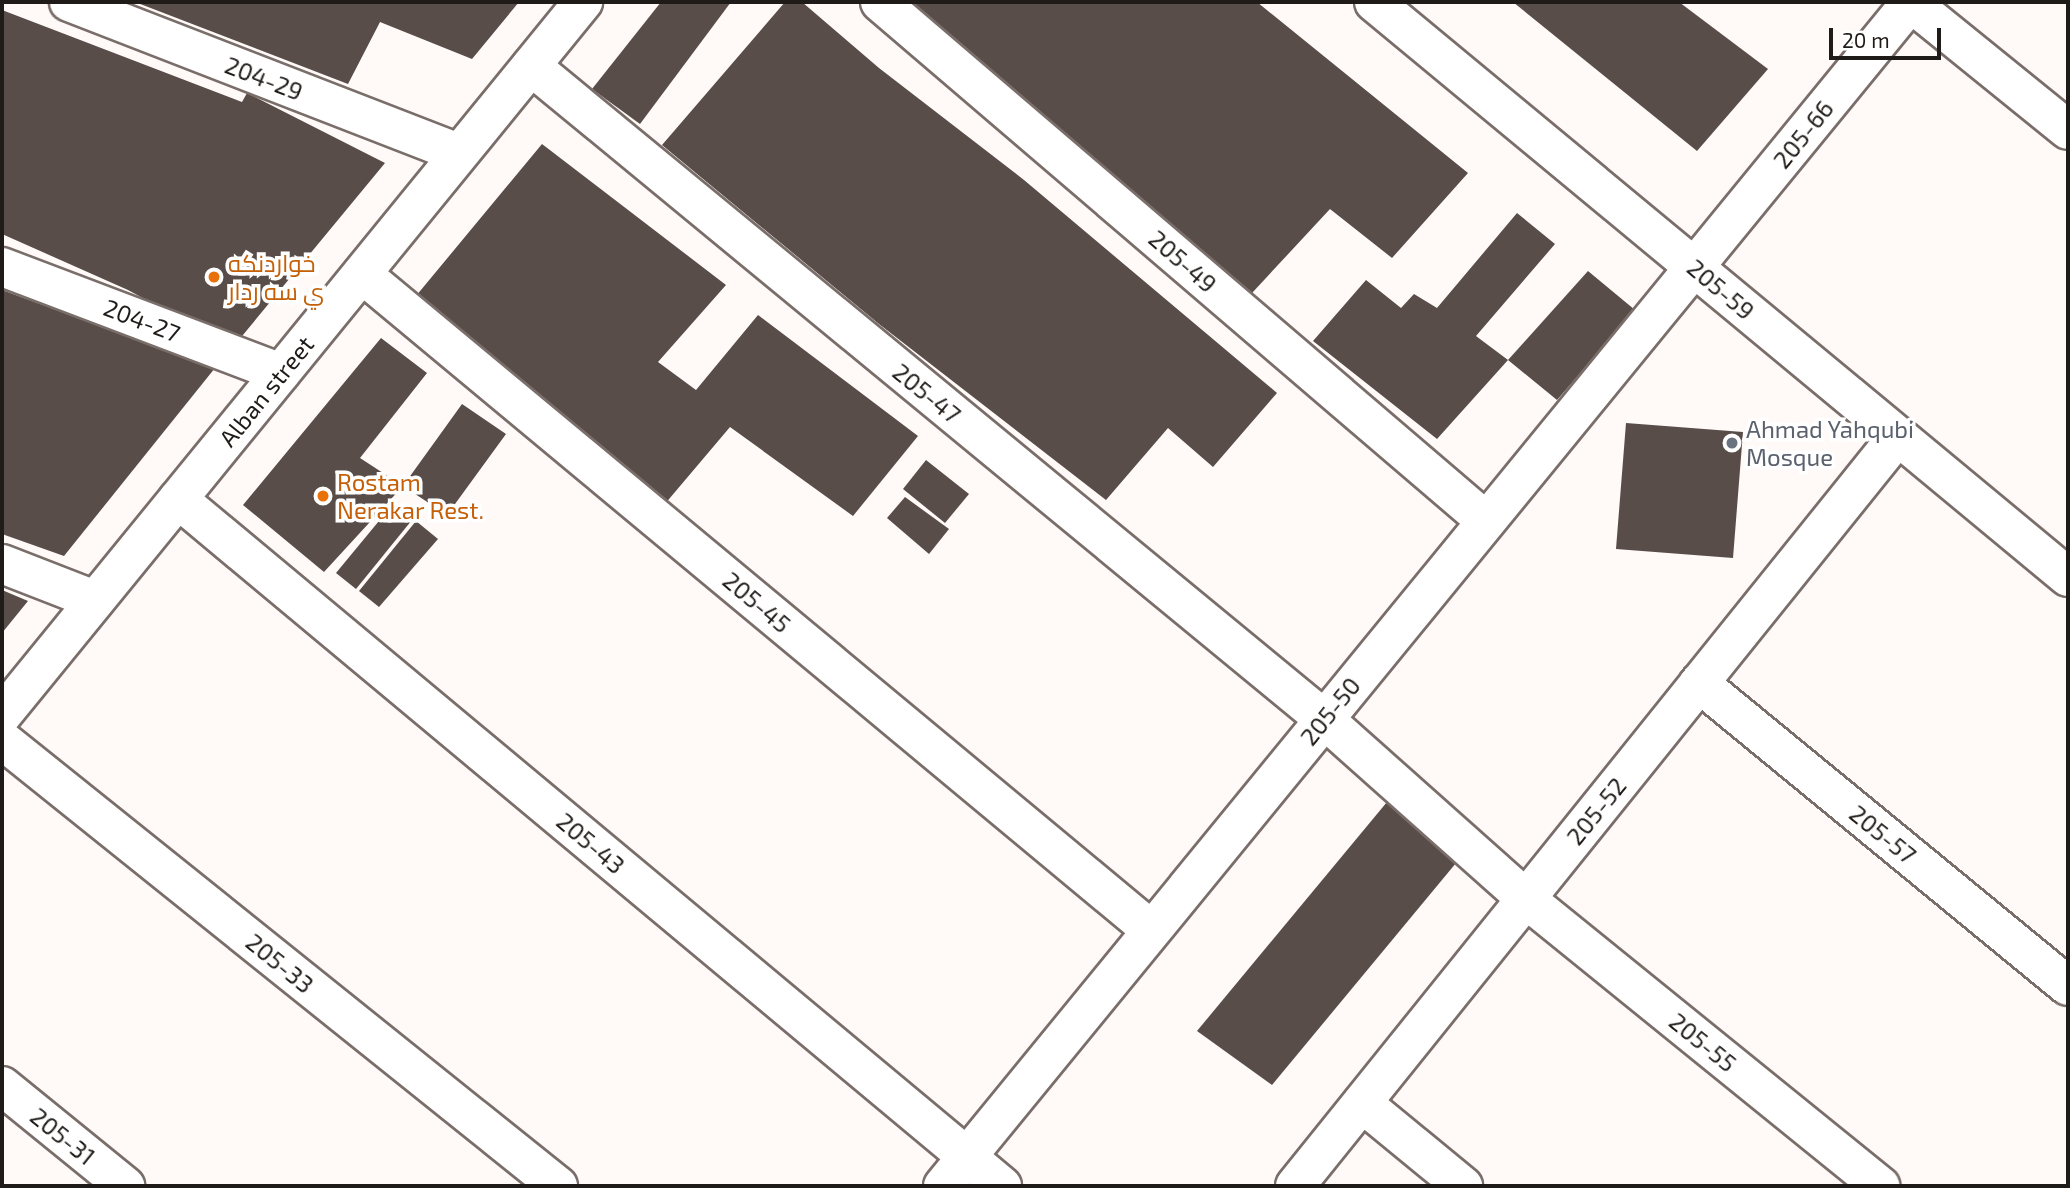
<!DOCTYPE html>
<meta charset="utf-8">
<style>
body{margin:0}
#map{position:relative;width:2070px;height:1188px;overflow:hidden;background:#fff9f7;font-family:"Exo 2",Cairo,sans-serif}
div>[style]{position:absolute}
.building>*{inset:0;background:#584d49}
.roads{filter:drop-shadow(2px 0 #7a6e6a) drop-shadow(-2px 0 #7a6e6a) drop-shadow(0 2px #7a6e6a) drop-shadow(0 -2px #7a6e6a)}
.street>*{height:38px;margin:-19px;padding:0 19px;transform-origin:19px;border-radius:19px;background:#fff}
.secondary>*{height:38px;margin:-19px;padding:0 19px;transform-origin:19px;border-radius:19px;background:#fff}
.dots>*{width:19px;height:19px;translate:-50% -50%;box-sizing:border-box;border:4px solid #fff;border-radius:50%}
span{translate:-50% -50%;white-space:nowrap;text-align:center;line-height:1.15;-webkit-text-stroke:7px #fff;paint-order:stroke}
.street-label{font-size:24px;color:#1f1b19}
.food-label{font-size:24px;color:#c56008}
.left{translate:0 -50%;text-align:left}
.worship-label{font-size:24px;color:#5b616d}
.frame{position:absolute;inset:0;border:4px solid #1f1b19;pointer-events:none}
.scale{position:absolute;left:1829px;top:28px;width:112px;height:32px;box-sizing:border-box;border:4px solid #1f1b19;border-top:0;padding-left:9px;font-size:21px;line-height:24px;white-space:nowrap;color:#1f1b19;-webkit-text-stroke:5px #fff;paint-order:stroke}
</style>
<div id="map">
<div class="building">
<i style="clip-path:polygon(135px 2px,519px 2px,472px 59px,380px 22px,348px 84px)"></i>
<i style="clip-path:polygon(661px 2px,731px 2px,640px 124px,592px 89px)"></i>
<i style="clip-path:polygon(785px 2px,802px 2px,879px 68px,1024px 180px,1277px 393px,1213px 467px,1168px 428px,1106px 500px,879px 324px,662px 145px)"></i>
<i style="clip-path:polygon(903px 2px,1257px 2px,1468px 173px,1392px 258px,1330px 209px,1252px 293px)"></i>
<i style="clip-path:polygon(1513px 2px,1679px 2px,1768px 69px,1697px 151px)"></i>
<i style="clip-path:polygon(2px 10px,242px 102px,247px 93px,385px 163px,233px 347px,128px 290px,2px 234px)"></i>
<i style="clip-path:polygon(542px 144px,726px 285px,658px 362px,696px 390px,758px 315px,918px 436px,853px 516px,730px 427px,664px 505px,406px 308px)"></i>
<i style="clip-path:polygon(1517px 213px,1555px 244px,1476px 336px,1508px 360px,1437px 439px,1313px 341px,1366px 280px,1401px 308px,1414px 294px,1437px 308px)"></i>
<i style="clip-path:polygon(1588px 271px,1635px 310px,1557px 400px,1508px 360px)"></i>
<i style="clip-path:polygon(2px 290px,215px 368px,64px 556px,2px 534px)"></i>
<i style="clip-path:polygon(381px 338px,427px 373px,360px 458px,403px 486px,462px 404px,506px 434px,447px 515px,403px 486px,324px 572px,243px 505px)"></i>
<i style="clip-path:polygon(1626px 423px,1743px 432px,1733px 558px,1616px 549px)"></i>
<i style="clip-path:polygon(926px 460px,969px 494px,945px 523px,903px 489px)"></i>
<i style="clip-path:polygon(905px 497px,949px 529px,929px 554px,887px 518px)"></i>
<i style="clip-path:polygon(393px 504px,412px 520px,356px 589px,336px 573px)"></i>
<i style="clip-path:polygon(416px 521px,438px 539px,379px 607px,359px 591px)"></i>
<i style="clip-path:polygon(2px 590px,28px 601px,2px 633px)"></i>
<i style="clip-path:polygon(1387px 802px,1461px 857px,1272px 1085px,1197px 1031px)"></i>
</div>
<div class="roads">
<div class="street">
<i style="left:69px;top:2px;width:418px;rotate:21.2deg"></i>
<i style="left:880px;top:2px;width:798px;rotate:40.58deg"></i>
<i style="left:1374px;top:2px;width:901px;rotate:39.64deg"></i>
<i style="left:1910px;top:2px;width:203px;rotate:39deg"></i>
<i style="left:531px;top:66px;width:1027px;rotate:39.47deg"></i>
<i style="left:1324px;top:719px;width:271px;rotate:41.7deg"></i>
<i style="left:1526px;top:899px;width:456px;rotate:39deg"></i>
<i style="left:2px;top:267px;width:298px;rotate:20.8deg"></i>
<i style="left:362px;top:274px;width:1026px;rotate:39.74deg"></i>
<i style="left:178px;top:499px;width:1073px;rotate:39.82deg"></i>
<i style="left:2px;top:564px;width:100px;rotate:21.2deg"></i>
<i style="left:1699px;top:683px;width:477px;rotate:39.4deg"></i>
<i style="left:2px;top:740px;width:713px;rotate:38.74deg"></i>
<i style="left:2px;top:1086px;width:159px;rotate:39.1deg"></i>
<i style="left:1362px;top:1103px;width:131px;rotate:39.4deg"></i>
<i style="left:943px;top:1186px;width:1529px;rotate:-50.73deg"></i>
<i style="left:1295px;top:1186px;width:962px;rotate:-51.2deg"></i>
</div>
<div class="secondary">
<i style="left:2px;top:715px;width:920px;rotate:-50.82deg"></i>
</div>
</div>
<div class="dots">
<i style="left:214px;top:277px;background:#e8710a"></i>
<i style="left:1732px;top:443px;background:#6b7280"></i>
<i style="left:323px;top:496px;background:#e8710a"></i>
</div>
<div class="street-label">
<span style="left:264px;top:78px;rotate:21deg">204-29</span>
<span style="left:1803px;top:134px;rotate:-51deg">205-66</span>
<span style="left:1183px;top:261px;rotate:41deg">205-49</span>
<span style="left:1721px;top:289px;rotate:40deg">205-59</span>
<span style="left:142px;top:320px;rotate:21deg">204-27</span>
<span style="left:266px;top:391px;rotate:-51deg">Alban street</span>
<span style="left:927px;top:393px;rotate:39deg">205-47</span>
<span style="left:757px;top:602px;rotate:40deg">205-45</span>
<span style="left:1330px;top:711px;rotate:-51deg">205-50</span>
<span style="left:1596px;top:811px;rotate:-51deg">205-52</span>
<span style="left:1883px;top:834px;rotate:39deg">205-57</span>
<span style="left:591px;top:843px;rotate:40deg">205-43</span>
<span style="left:280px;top:963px;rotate:39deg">205-33</span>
<span style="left:1703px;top:1042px;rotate:39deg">205-55</span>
<span style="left:63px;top:1136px;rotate:39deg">205-31</span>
</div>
<div class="food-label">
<span class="left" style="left:228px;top:277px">خواردنكه<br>ي سه ردار</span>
<span class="left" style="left:337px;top:496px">Rostam<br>Nerakar Rest.</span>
</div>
<div class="worship-label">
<span class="left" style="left:1746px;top:443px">Ahmad Yahqubi<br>Mosque</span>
</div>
<div class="frame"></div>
<div class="scale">20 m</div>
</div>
